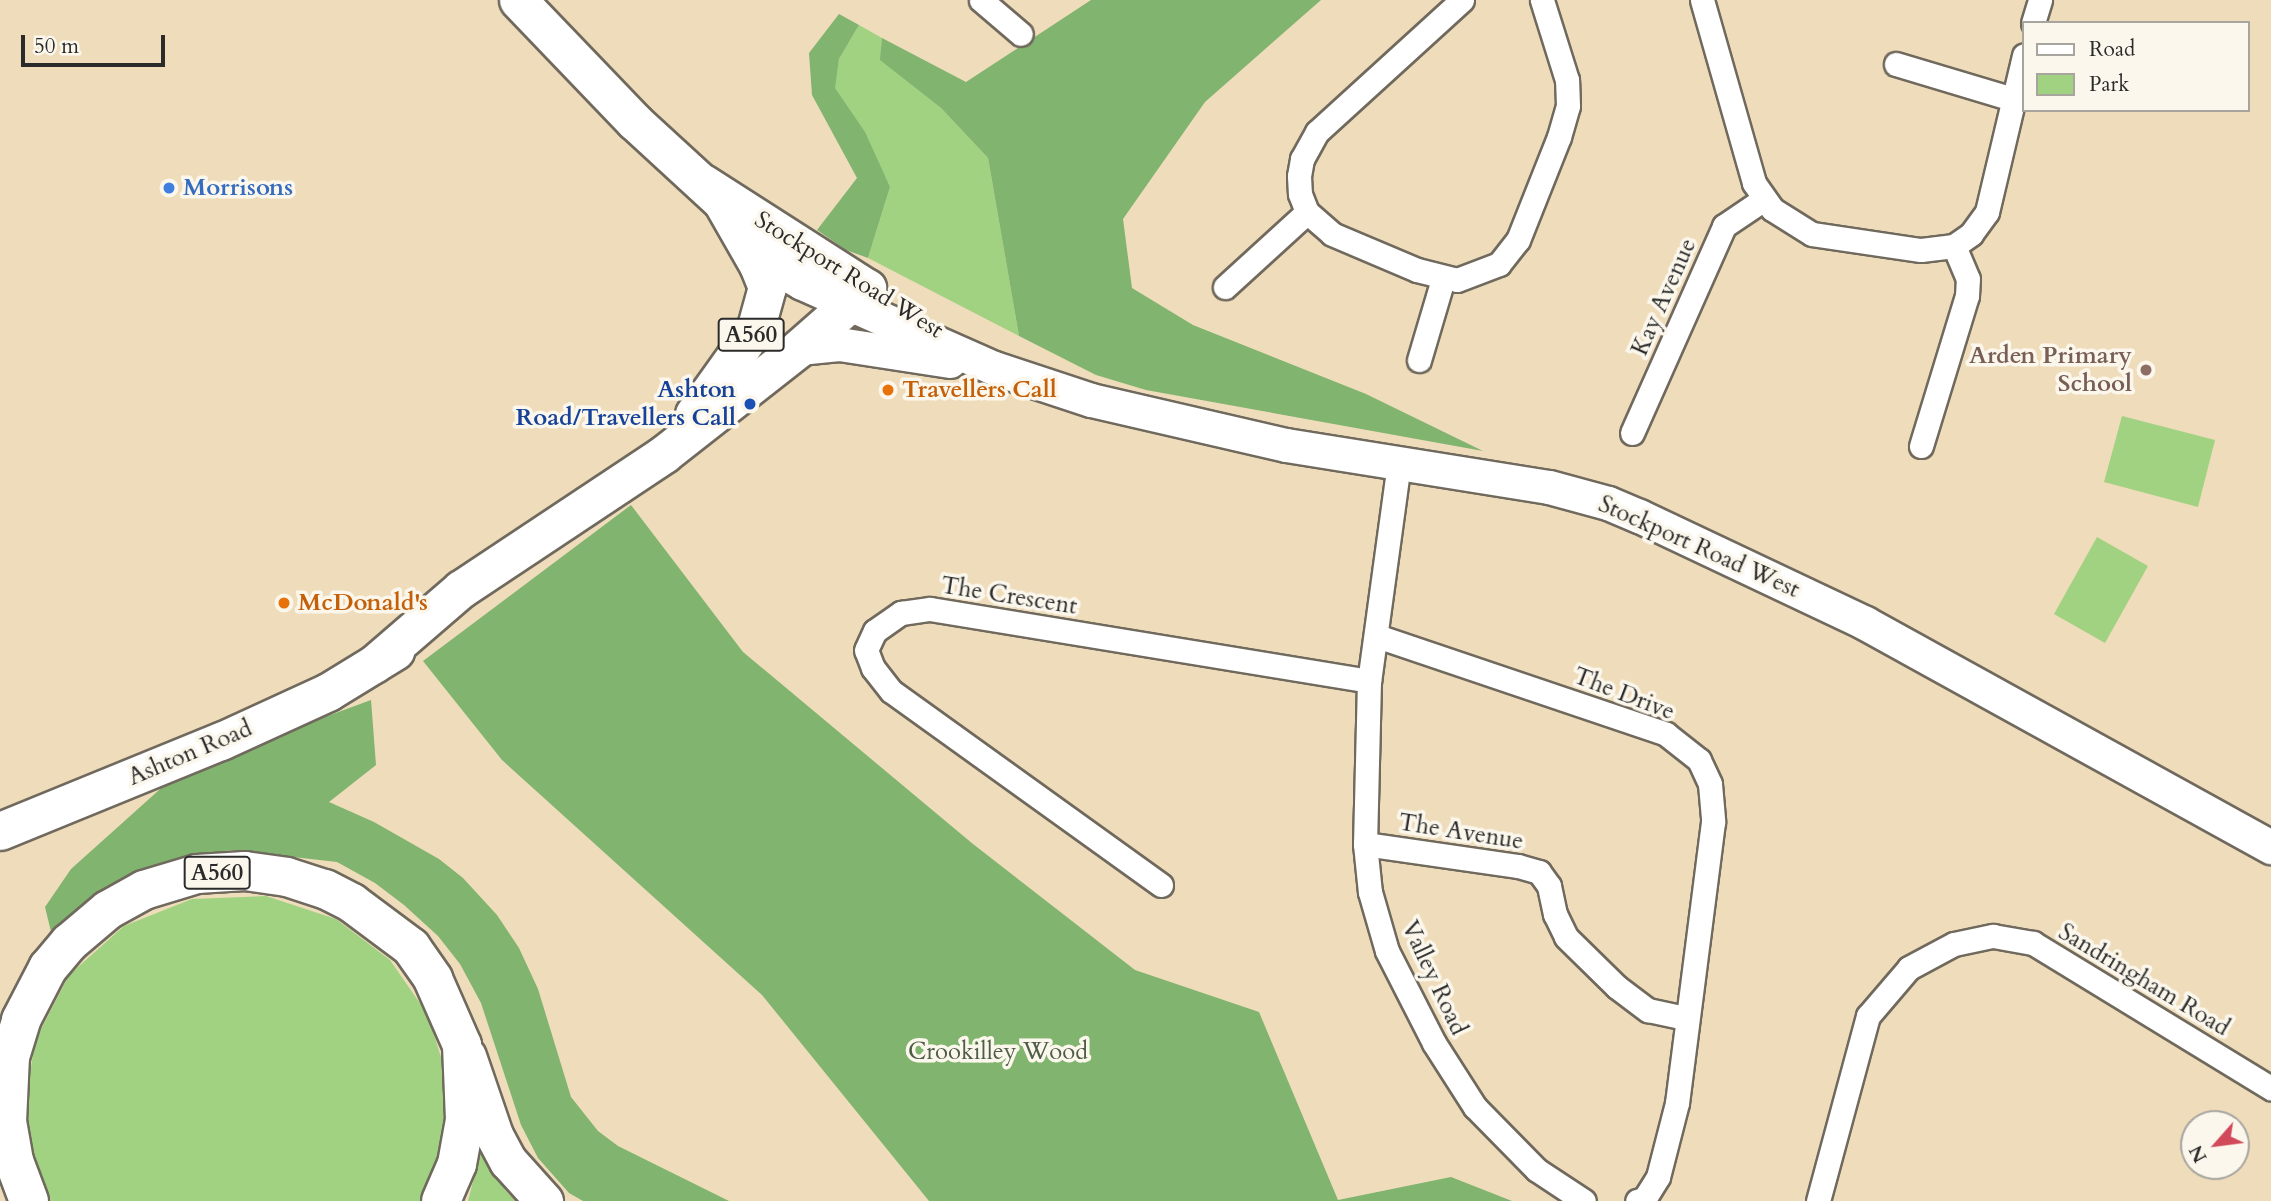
<!DOCTYPE html>
<style>
body{margin:0}
#map{position:relative;width:2271px;height:1201px;overflow:hidden;background:#efdcbb;font-family:Cardo,serif}
div>[style]{position:absolute}
.green>*{inset:0;background:#a1d281}
.forest>*{inset:0;background:#80b46f}
.roads{filter:drop-shadow(2px 0 #70695d) drop-shadow(-2px 0 #70695d) drop-shadow(0 2px #70695d) drop-shadow(0 -2px #70695d)}
.minor>*{height:23px;margin:-11.5px;padding:0 11.5px;transform-origin:11.5px;border-radius:11.5px;background:#fff}
.secondary>*{height:33px;margin:-16.5px;padding:0 16.5px;transform-origin:16.5px;border-radius:16.5px;background:#fff}
.primary>*{height:37px;margin:-18.5px;padding:0 18.5px;transform-origin:18.5px;border-radius:18.5px;background:#fff}
.trunk>*{height:38px;margin:-19px;padding:0 19px;transform-origin:19px;border-radius:19px;background:#fff}
.dots>*{width:19px;height:19px;translate:-50% -50%;box-sizing:border-box;border:4px solid #fbf7ec;border-radius:50%}
span{translate:-50% -50%;white-space:nowrap;text-align:center;line-height:1.15;-webkit-text-stroke:7px #fbf7ec;paint-order:stroke}
.shield-label span{padding:2px 5px;background:#fbf7ec;border:2px solid;border-radius:5px;-webkit-text-stroke-width:0}
.shield-label{font-size:23px;color:#2b2b2b;font-weight:700}
.shop-label{font-size:24px;color:#366cbe;font-weight:700}
.left{translate:0 -50%;text-align:left}
.street-label{font-size:24px;color:#2b2b2b}
.education-label{font-size:24px;color:#785e54;font-weight:700}
.right{translate:-100% -50%;text-align:right}
.transit-label{font-size:24px;color:#164399;font-weight:700}
.food-label{font-size:24px;color:#c56008;font-weight:700}
.park-label{font-size:24px;color:#4e5d45}
.legend{position:absolute;left:2022px;top:21px;width:228px;height:91px;box-sizing:border-box;background:#fbf7ec;border:2px solid #a8a59f;margin:0;padding:9px 12px;list-style:none;font-size:21px;color:#2b2b2b}
.legend li{display:flex;align-items:center;gap:14px;height:35px}
.legend b{width:35px;border:2px solid #a8a59f}
.north{position:absolute;left:2180px;top:1110px;width:70px;height:70px;box-sizing:border-box;background:#fbf7ec;border:2px solid #a8a59f;border-radius:50%;rotate:242deg;font-size:19px;font-weight:700;line-height:28px;text-align:center;color:#2b2b2b}
.north::after{content:'';display:block;margin:auto;width:24px;height:32px;background:#d1495b;clip-path:polygon(50% 0,100% 100%,50% 72%,0 100%)}
.scale{position:absolute;left:21px;top:35px;width:144px;height:32px;box-sizing:border-box;border:4px solid #2b2b2b;border-top:0;padding-left:9px;font-size:21px;line-height:24px;white-space:nowrap;color:#2b2b2b;-webkit-text-stroke:5px #fbf7ec;paint-order:stroke}
</style>
<div id="map">
<div class="green">
<i style="clip-path:polygon(859px 25px,882px 38px,881px 60px,941px 108px,988px 158px,1019px 336px,868px 258px,890px 187px,834px 88px,839px 59px)"></i>
<i style="clip-path:polygon(2122px 416px,2215px 440px,2198px 507px,2104px 482px)"></i>
<i style="clip-path:polygon(2097px 537px,2148px 566px,2105px 643px,2054px 614px)"></i>
<i style="clip-path:polygon(266px 896px,336px 919px,390px 960px,428px 1015px,448px 1080px,446px 1147px,426px 1201px,49px 1201px,39px 1186px,24px 1113px,35px 1041px,69px 975px,124px 926px,192px 899px)"></i>
<i style="clip-path:polygon(481px 1150px,505px 1190px,516px 1201px,468px 1201px)"></i>
</div>
<div class="forest">
<i style="clip-path:polygon(1091px 0,1321px 0,1205px 102px,1123px 219px,1132px 288px,1193px 325px,1366px 394px,1483px 451px,1146px 390px,1096px 375px,1019px 336px,988px 158px,941px 108px,880px 60px,882px 38px,966px 82px)"></i>
<i style="clip-path:polygon(839px 14px,859px 25px,839px 59px,835px 88px,865px 132px,890px 187px,868px 258px,846px 250px,817px 230px,857px 178px,812px 95px,809px 53px)"></i>
<i style="clip-path:polygon(631px 505px,743px 652px,973px 844px,1135px 970px,1259px 1012px,1338px 1200px,1451px 1177px,1512px 1201px,929px 1201px,762px 995px,502px 760px,423px 661px)"></i>
<i style="clip-path:polygon(371px 700px,376px 765px,329px 802px,374px 822px,439px 859px,463px 878px,497px 915px,519px 948px,538px 989px,571px 1097px,598px 1131px,618px 1146px,729px 1201px,583px 1201px,569px 1193px,538px 1158px,521px 1125px,481px 1003px,460px 964px,438px 936px,404px 905px,375px 883px,337px 862px,233px 850px,178px 858px,135px 877px,53px 940px,45px 907px,71px 869px,168px 782px,303px 725px)"></i>
</div>
<div class="roads">
<div class="minor">
<i style="left:981px;top:0;width:52px;rotate:40.4deg"></i>
<i style="left:1462px;top:0;width:196px;rotate:137.7deg"></i>
<i style="left:1317px;top:132px;width:31px;rotate:119deg"></i>
<i style="left:1302px;top:159px;width:17px;rotate:100deg"></i>
<i style="left:1299px;top:176px;width:18px;rotate:87deg"></i>
<i style="left:1300px;top:194px;width:19px;rotate:69deg"></i>
<i style="left:1307px;top:212px;width:33px;rotate:41deg"></i>
<i style="left:1332px;top:234px;width:92px;rotate:23deg"></i>
<i style="left:1417px;top:270px;width:41px;rotate:14deg"></i>
<i style="left:1457px;top:280px;width:45px;rotate:-20.9deg"></i>
<i style="left:1499px;top:264px;width:31px;rotate:-52deg"></i>
<i style="left:1518px;top:240px;width:111px;rotate:-68.3deg"></i>
<i style="left:1559px;top:137px;width:32px;rotate:-74deg"></i>
<i style="left:1568px;top:106px;width:26px;rotate:-92deg"></i>
<i style="left:1567px;top:80px;width:84px;rotate:-107.4deg"></i>
<i style="left:1702px;top:0;width:190px;rotate:74.1deg"></i>
<i style="left:1754px;top:183px;width:32px;rotate:55deg"></i>
<i style="left:1772px;top:209px;width:47px;rotate:32deg"></i>
<i style="left:1812px;top:234px;width:110px;rotate:8.4deg"></i>
<i style="left:1921px;top:250px;width:33px;rotate:-7deg"></i>
<i style="left:1954px;top:246px;width:21px;rotate:-35deg"></i>
<i style="left:1971px;top:234px;width:27px;rotate:-54deg"></i>
<i style="left:1987px;top:212px;width:161px;rotate:-76.7deg"></i>
<i style="left:2033px;top:23px;width:24px;rotate:-73deg"></i>
<i style="left:1896px;top:64px;width:122px;rotate:16.7deg"></i>
<i style="left:1225px;top:287px;width:111px;rotate:-42.4deg"></i>
<i style="left:1419px;top:360px;width:84px;rotate:-73.5deg"></i>
<i style="left:1632px;top:433px;width:227px;rotate:-66deg"></i>
<i style="left:1724px;top:226px;width:48px;rotate:-34deg"></i>
<i style="left:1921px;top:446px;width:157px;rotate:-73deg"></i>
<i style="left:1967px;top:296px;width:17px;rotate:-87deg"></i>
<i style="left:1968px;top:279px;width:36px;rotate:-113deg"></i>
<i style="left:1399px;top:463px;width:220px;rotate:97.8deg"></i>
<i style="left:1369px;top:681px;width:163px;rotate:91.4deg"></i>
<i style="left:1365px;top:844px;width:48px;rotate:84.1deg"></i>
<i style="left:1370px;top:892px;width:61px;rotate:73.9deg"></i>
<i style="left:1387px;top:951px;width:103px;rotate:62.9deg"></i>
<i style="left:1434px;top:1043px;width:76px;rotate:57.4deg"></i>
<i style="left:1475px;top:1107px;width:88px;rotate:45.5deg"></i>
<i style="left:1537px;top:1170px;width:56px;rotate:33.4deg"></i>
<i style="left:1377px;top:636px;width:305px;rotate:18.7deg"></i>
<i style="left:1666px;top:734px;width:42px;rotate:38.2deg"></i>
<i style="left:1699px;top:760px;width:26px;rotate:65deg"></i>
<i style="left:1710px;top:784px;width:38px;rotate:85deg"></i>
<i style="left:1713px;top:822px;width:283px;rotate:97.3deg"></i>
<i style="left:1677px;top:1103px;width:76px;rotate:104.4deg"></i>
<i style="left:1658px;top:1177px;width:26px;rotate:122deg"></i>
<i style="left:1644px;top:1199px;width:7px;rotate:164deg"></i>
<i style="left:1365px;top:844px;width:155px;rotate:8.2deg"></i>
<i style="left:1518px;top:866px;width:22px;rotate:16deg"></i>
<i style="left:1539px;top:872px;width:17px;rotate:54deg"></i>
<i style="left:1549px;top:886px;width:29px;rotate:78deg"></i>
<i style="left:1555px;top:914px;width:25px;rotate:64deg"></i>
<i style="left:1566px;top:937px;width:71px;rotate:44.4deg"></i>
<i style="left:1617px;top:987px;width:39px;rotate:37deg"></i>
<i style="left:1648px;top:1010px;width:38px;rotate:12deg"></i>
<i style="left:1161px;top:885px;width:332px;rotate:-144.3deg"></i>
<i style="left:891px;top:691px;width:29px;rotate:-128deg"></i>
<i style="left:873px;top:668px;width:19px;rotate:-111deg"></i>
<i style="left:866px;top:650px;width:21px;rotate:-65deg"></i>
<i style="left:875px;top:631px;width:32px;rotate:-35deg"></i>
<i style="left:901px;top:613px;width:29px;rotate:-8deg"></i>
<i style="left:930px;top:609px;width:445px;rotate:9.3deg"></i>
<i style="left:1818px;top:1201px;width:192px;rotate:-74.9deg"></i>
<i style="left:1868px;top:1016px;width:63px;rotate:-49.5deg"></i>
<i style="left:1909px;top:968px;width:51px;rotate:-28.1deg"></i>
<i style="left:1954px;top:944px;width:40px;rotate:-12deg"></i>
<i style="left:1993px;top:936px;width:41px;rotate:9.9deg"></i>
<i style="left:2033px;top:943px;width:279px;rotate:31.4deg"></i>
</div>
<div class="secondary">
<i style="left:750px;top:233px;width:51px;rotate:49.8deg"></i>
<i style="left:783px;top:272px;width:22px;rotate:30deg"></i>
<i style="left:802px;top:283px;width:210px;rotate:23.9deg"></i>
<i style="left:994px;top:368px;width:102px;rotate:18.3deg"></i>
<i style="left:1091px;top:400px;width:200px;rotate:13deg"></i>
<i style="left:1286px;top:445px;width:266px;rotate:9.1deg"></i>
<i style="left:1549px;top:487px;width:61px;rotate:15.2deg"></i>
<i style="left:1608px;top:503px;width:34px;rotate:23deg"></i>
<i style="left:1639px;top:516px;width:250px;rotate:25.3deg"></i>
<i style="left:1865px;top:623px;width:464px;rotate:28.9deg"></i>
<i style="left:799px;top:348px;width:40px;rotate:-5.7deg"></i>
<i style="left:839px;top:344px;width:112px;rotate:8.7deg"></i>
</div>
<div class="primary">
<i style="left:518px;top:0;width:168px;rotate:46.2deg"></i>
<i style="left:634px;top:121px;width:120px;rotate:42.6deg"></i>
<i style="left:722px;top:202px;width:73px;rotate:60.3deg"></i>
<i style="left:758px;top:265px;width:24px;rotate:68deg"></i>
<i style="left:767px;top:287px;width:41px;rotate:105.4deg"></i>
<i style="left:756px;top:327px;width:107px;rotate:125.5deg"></i>
<i style="left:374px;top:664px;width:115px;rotate:-40.8deg"></i>
<i style="left:461px;top:589px;width:244px;rotate:-33.6deg"></i>
<i style="left:664px;top:454px;width:172px;rotate:-38.1deg"></i>
<i style="left:799px;top:348px;width:91px;rotate:-41.4deg"></i>
<i style="left:867px;top:288px;width:195px;rotate:-147.4deg"></i>
<i style="left:0;top:831px;width:239px;rotate:-22.2deg"></i>
<i style="left:221px;top:741px;width:118px;rotate:-24.6deg"></i>
<i style="left:328px;top:692px;width:79px;rotate:-31.5deg"></i>
<i style="left:467px;top:1056px;width:83px;rotate:71.1deg"></i>
<i style="left:494px;top:1135px;width:30px;rotate:62deg"></i>
<i style="left:508px;top:1161px;width:54px;rotate:48deg"></i>
</div>
<div class="trunk">
<i style="left:29px;top:1201px;width:43px;rotate:-110.6deg"></i>
<i style="left:14px;top:1161px;width:40px;rotate:-100deg"></i>
<i style="left:7px;top:1122px;width:65px;rotate:-87.4deg"></i>
<i style="left:10px;top:1057px;width:39px;rotate:-73deg"></i>
<i style="left:21px;top:1020px;width:59px;rotate:-62.6deg"></i>
<i style="left:48px;top:968px;width:33px;rotate:-50deg"></i>
<i style="left:69px;top:943px;width:51px;rotate:-40.2deg"></i>
<i style="left:108px;top:910px;width:41px;rotate:-29.1deg"></i>
<i style="left:144px;top:890px;width:55px;rotate:-16.8deg"></i>
<i style="left:197px;top:874px;width:48px;rotate:-3.6deg"></i>
<i style="left:245px;top:871px;width:42px;rotate:8.1deg"></i>
<i style="left:287px;top:877px;width:40px;rotate:18deg"></i>
<i style="left:325px;top:889px;width:30px;rotate:27deg"></i>
<i style="left:352px;top:903px;width:74px;rotate:36.7deg"></i>
<i style="left:411px;top:947px;width:39px;rotate:55deg"></i>
<i style="left:433px;top:979px;width:72px;rotate:66.3deg"></i>
<i style="left:462px;top:1045px;width:75px;rotate:87.7deg"></i>
<i style="left:465px;top:1120px;width:45px;rotate:100.3deg"></i>
<i style="left:457px;top:1164px;width:40px;rotate:113.4deg"></i>
</div>
</div>
<div class="dots">
<i style="left:169px;top:188px;background:#3f7fe0"></i>
<i style="left:2146px;top:370px;background:#8d6e63"></i>
<i style="left:888px;top:390px;background:#e8710a"></i>
<i style="left:750px;top:404px;background:#1a4fb4"></i>
<i style="left:284px;top:603px;background:#e8710a"></i>
</div>
<div class="shield-label">
<span style="left:751px;top:335px">A560</span>
<span style="left:217px;top:873px">A560</span>
</div>
<div class="shop-label">
<span class="left" style="left:183px;top:188px">Morrisons</span>
</div>
<div class="street-label">
<span style="left:849px;top:275px;rotate:32deg">Stockport Road West</span>
<span style="left:1664px;top:297px;rotate:-66deg">Kay Avenue</span>
<span style="left:1699px;top:547px;rotate:24deg">Stockport Road West</span>
<span style="left:1009px;top:596px;rotate:9deg">The Crescent</span>
<span style="left:1624px;top:694px;rotate:21deg">The Drive</span>
<span style="left:190px;top:753px;rotate:-23deg">Ashton Road</span>
<span style="left:1461px;top:832px;rotate:9deg">The Avenue</span>
<span style="left:1434px;top:978px;rotate:65deg">Valley Road</span>
<span style="left:2144px;top:980px;rotate:31deg">Sandringham Road</span>
</div>
<div class="education-label">
<span class="right" style="left:2132px;top:370px">Arden Primary<br>School</span>
</div>
<div class="transit-label">
<span class="right" style="left:736px;top:404px">Ashton<br>Road/Travellers Call</span>
</div>
<div class="food-label">
<span class="left" style="left:902px;top:390px">Travellers Call</span>
<span class="left" style="left:298px;top:603px">McDonald's</span>
</div>
<div class="park-label">
<span style="left:998px;top:1052px">Crookilley Wood</span>
</div>
<ul class="legend">
<li><b style="height:9px;background:#fff"></b>Road</li>
<li><b style="height:19px;background:#a1d281"></b>Park</li>
</ul>
<div class="north">N</div>
<div class="scale">50 m</div>
</div>
